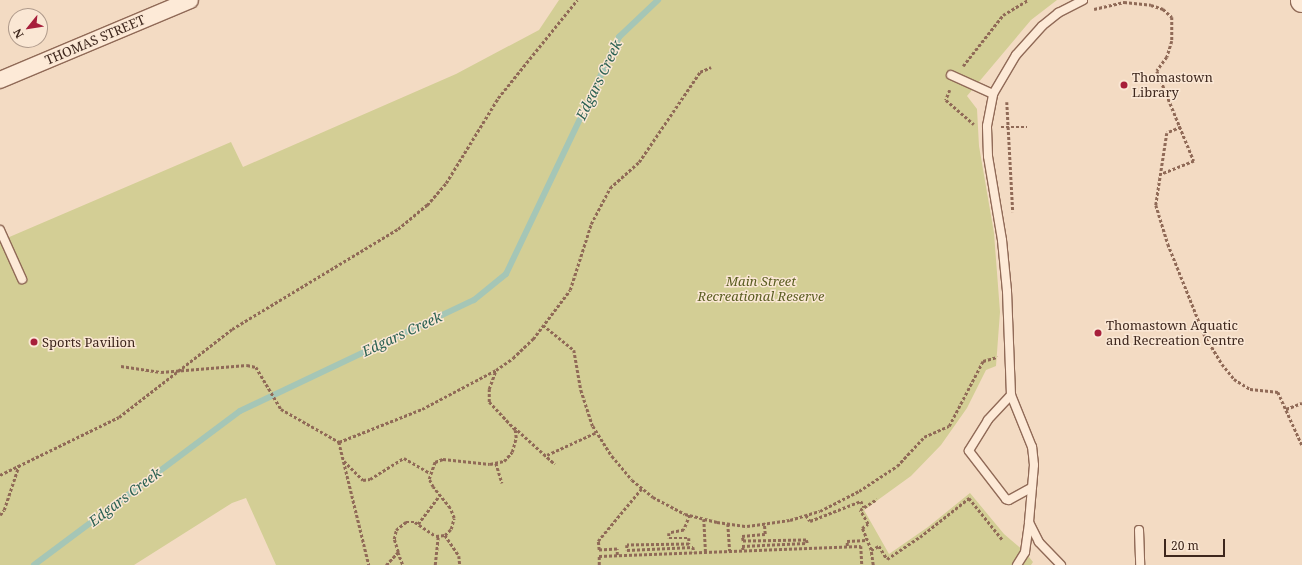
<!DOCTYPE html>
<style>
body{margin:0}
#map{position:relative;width:1302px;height:565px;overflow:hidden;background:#f3dbc3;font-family:"Noto Serif",serif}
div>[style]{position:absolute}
.green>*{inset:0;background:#d3ce95}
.stream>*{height:6px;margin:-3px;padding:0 3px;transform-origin:3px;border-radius:3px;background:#a5c6b6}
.path>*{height:2.5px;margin-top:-1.25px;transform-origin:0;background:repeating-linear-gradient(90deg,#906a57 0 3px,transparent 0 5px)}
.roads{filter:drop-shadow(1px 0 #906a57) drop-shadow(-1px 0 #906a57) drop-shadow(0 1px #906a57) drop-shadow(0 -1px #906a57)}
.lane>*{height:8px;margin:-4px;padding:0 4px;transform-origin:4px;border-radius:4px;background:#fdead7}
.street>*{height:16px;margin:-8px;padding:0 8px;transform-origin:8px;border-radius:8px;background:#fdead7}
.secondary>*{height:22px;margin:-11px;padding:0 11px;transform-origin:11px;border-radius:11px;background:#fdead7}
.dots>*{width:11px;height:11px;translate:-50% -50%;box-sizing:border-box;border:2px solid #fae7d4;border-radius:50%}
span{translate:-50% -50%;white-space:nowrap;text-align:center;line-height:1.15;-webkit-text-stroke:3px #fae7d4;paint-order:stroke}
.street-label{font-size:13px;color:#3e271d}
.poi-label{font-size:13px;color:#3e271d}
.left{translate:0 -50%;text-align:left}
.park-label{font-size:13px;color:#5a5d21;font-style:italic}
.water-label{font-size:14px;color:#2a6052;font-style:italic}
.north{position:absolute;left:8px;top:8px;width:40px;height:40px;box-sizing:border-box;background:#fae7d4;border:1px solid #af9a8b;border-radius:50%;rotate:240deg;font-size:11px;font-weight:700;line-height:16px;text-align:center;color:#3e271d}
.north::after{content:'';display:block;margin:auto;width:14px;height:18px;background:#a71f3b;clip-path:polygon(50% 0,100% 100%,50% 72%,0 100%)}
.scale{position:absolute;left:1164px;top:539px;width:61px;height:18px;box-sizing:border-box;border:2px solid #3e271d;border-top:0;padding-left:5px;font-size:12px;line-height:14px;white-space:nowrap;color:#3e271d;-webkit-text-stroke:3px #fae7d4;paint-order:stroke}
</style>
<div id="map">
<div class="green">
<i style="clip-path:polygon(559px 0,1057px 0,1031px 20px,967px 96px,977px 109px,979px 146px,994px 233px,1000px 312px,996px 366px,986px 370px,967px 408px,941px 445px,911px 476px,864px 510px,889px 554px,928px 527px,970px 493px,1004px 534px,1025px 552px,1033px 562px,1031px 565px,276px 565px,246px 498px,232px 503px,134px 565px,0 565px,0 241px,231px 142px,243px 167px,456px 74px,539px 30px)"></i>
</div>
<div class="stream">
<i style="left:34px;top:565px;width:257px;rotate:-36.8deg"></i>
<i style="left:240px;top:411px;width:259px;rotate:-25.4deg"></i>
<i style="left:474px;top:300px;width:41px;rotate:-39.1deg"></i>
<i style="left:506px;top:274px;width:263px;rotate:-64.5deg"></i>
<i style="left:619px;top:37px;width:54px;rotate:-43.5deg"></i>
</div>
<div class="path">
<i style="left:1094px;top:9px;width:31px;rotate:-13deg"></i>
<i style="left:1124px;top:2px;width:27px;rotate:6deg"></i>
<i style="left:1151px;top:5px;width:13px;rotate:18deg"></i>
<i style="left:1163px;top:9px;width:12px;rotate:42deg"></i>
<i style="left:1172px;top:17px;width:24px;rotate:90deg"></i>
<i style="left:1172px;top:41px;width:17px;rotate:107deg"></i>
<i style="left:1167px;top:57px;width:17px;rotate:126deg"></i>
<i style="left:1157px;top:71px;width:97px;rotate:67.7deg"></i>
<i style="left:1194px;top:161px;width:35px;rotate:158deg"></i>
<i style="left:963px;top:66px;width:65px;rotate:-51.9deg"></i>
<i style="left:1003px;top:15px;width:29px;rotate:-31deg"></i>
<i style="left:950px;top:90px;width:11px;rotate:112deg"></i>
<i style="left:946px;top:100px;width:37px;rotate:41deg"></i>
<i style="left:1007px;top:102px;width:110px;rotate:86.9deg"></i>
<i style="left:1001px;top:127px;width:26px"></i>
<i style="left:1181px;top:127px;width:15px;rotate:157deg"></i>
<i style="left:1167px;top:133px;width:73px;rotate:98.7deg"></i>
<i style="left:1156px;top:205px;width:41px;rotate:72.9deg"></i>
<i style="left:1168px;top:244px;width:97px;rotate:68.2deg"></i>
<i style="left:1204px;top:334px;width:35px;rotate:59deg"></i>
<i style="left:1222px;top:364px;width:19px;rotate:51deg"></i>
<i style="left:1234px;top:379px;width:19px;rotate:32deg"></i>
<i style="left:1250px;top:389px;width:28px;rotate:6deg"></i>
<i style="left:1278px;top:392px;width:58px;rotate:65.6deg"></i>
<i style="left:543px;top:325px;width:40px;rotate:39deg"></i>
<i style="left:574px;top:350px;width:41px;rotate:80.1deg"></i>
<i style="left:581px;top:390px;width:38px;rotate:72deg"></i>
<i style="left:593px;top:426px;width:36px;rotate:58deg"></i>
<i style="left:612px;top:456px;width:31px;rotate:50deg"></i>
<i style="left:632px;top:480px;width:27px;rotate:39deg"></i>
<i style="left:653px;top:497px;width:36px;rotate:28deg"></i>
<i style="left:685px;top:514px;width:33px;rotate:14deg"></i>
<i style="left:717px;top:522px;width:30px;rotate:8deg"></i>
<i style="left:747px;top:526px;width:43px;rotate:-7.9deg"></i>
<i style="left:790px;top:520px;width:31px;rotate:-17deg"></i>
<i style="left:820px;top:511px;width:44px;rotate:-27.1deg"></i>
<i style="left:859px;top:491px;width:45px;rotate:-33.3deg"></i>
<i style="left:897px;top:466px;width:40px;rotate:-47deg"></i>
<i style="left:924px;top:437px;width:27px;rotate:-24deg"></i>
<i style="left:949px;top:426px;width:73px;rotate:-62.4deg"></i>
<i style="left:983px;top:361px;width:15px;rotate:-16deg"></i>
<i style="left:121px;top:366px;width:40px;rotate:8.5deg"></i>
<i style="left:161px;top:372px;width:86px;rotate:-4.7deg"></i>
<i style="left:247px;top:365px;width:9px;rotate:13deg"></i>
<i style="left:256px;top:367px;width:49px;rotate:59.2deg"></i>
<i style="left:281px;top:409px;width:67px;rotate:29.6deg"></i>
<i style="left:339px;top:442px;width:89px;rotate:-21.7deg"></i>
<i style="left:422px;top:409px;width:84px;rotate:-27.8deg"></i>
<i style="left:496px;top:370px;width:21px;rotate:-35deg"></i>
<i style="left:513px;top:358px;width:28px;rotate:-44deg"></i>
<i style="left:533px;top:339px;width:61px;rotate:-52.9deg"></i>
<i style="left:570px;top:290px;width:69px;rotate:-72.3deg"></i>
<i style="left:591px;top:224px;width:41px;rotate:-62.2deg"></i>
<i style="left:610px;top:188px;width:39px;rotate:-42deg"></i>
<i style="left:639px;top:162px;width:109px;rotate:-55.9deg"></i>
<i style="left:700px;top:72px;width:12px;rotate:-24deg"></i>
<i style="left:1286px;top:409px;width:17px;rotate:-21deg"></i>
<i style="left:514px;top:427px;width:55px;rotate:42.1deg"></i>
<i style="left:339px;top:442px;width:127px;rotate:76.3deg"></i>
<i style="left:547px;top:455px;width:55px;rotate:-24.7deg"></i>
<i style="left:344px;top:461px;width:27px;rotate:45deg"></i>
<i style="left:363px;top:480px;width:7px;rotate:-8deg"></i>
<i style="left:370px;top:479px;width:40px;rotate:-32deg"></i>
<i style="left:404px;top:458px;width:30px;rotate:30deg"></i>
<i style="left:496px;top:463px;width:21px;rotate:73deg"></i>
<i style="left:0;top:475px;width:132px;rotate:-26deg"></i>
<i style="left:119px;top:417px;width:143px;rotate:-37.9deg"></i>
<i style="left:232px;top:329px;width:194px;rotate:-31.1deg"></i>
<i style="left:398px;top:229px;width:38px;rotate:-40deg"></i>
<i style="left:427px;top:205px;width:29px;rotate:-49deg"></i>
<i style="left:446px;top:183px;width:100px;rotate:-58.5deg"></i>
<i style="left:498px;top:98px;width:126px;rotate:-51.1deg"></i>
<i style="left:0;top:515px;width:6px;rotate:-51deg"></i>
<i style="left:4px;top:510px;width:47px;rotate:-71.6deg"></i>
<i style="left:690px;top:515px;width:16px;rotate:112deg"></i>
<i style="left:684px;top:530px;width:15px;rotate:169deg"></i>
<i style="left:669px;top:533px;width:5px;rotate:90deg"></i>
<i style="left:669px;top:538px;width:20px"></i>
<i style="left:689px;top:538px;width:6px;rotate:90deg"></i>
<i style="left:689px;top:544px;width:62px;rotate:179.1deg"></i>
<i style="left:627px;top:545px;width:5px;rotate:90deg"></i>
<i style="left:627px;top:550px;width:66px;rotate:-2.6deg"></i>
<i style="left:693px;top:547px;width:5px;rotate:79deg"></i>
<i style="left:806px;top:515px;width:7px;rotate:56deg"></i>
<i style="left:810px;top:521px;width:55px;rotate:-21.4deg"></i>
<i style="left:861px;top:501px;width:7px;rotate:63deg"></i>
<i style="left:704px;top:519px;width:33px;rotate:87deg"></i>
<i style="left:418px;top:524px;width:35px;rotate:-53deg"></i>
<i style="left:728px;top:524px;width:27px;rotate:86deg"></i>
<i style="left:445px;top:535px;width:25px;rotate:56deg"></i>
<i style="left:459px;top:556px;width:9px;rotate:84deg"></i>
<i style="left:847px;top:546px;width:5px;rotate:-90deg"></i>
<i style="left:847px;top:541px;width:20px;rotate:-3deg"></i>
<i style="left:743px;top:550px;width:4px;rotate:-104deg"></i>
<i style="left:742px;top:546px;width:65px;rotate:-2.6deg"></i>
<i style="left:807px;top:543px;width:3px;rotate:-108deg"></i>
<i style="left:806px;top:540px;width:63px;rotate:179.1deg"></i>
<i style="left:743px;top:541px;width:5px;rotate:-101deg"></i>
<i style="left:742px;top:536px;width:23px;rotate:-5deg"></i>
<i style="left:765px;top:534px;width:11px;rotate:-95deg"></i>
<i style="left:871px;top:550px;width:9px;rotate:-27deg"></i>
<i style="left:879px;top:546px;width:15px;rotate:58deg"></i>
<i style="left:887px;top:559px;width:40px;rotate:-34deg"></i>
<i style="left:920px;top:537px;width:63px;rotate:-38.5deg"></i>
<i style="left:969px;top:498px;width:53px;rotate:51.2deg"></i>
<i style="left:398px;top:552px;width:14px;rotate:69deg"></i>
<i style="left:617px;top:555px;width:6px;rotate:-90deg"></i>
<i style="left:617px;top:549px;width:18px;rotate:177deg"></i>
<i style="left:599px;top:550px;width:9px;rotate:-96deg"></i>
<i style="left:598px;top:541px;width:69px;rotate:-50.3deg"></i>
<i style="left:386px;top:565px;width:18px;rotate:-47deg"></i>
<i style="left:398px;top:552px;width:14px;rotate:-107deg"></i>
<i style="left:394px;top:539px;width:9px;rotate:-77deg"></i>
<i style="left:396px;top:530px;width:13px;rotate:-39deg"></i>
<i style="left:406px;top:522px;width:9px"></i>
<i style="left:415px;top:522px;width:25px;rotate:34deg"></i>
<i style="left:436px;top:536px;width:9px;rotate:-6deg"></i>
<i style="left:445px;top:535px;width:8px;rotate:-45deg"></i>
<i style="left:451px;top:529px;width:11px;rotate:-75deg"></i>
<i style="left:454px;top:518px;width:11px;rotate:-112deg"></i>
<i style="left:450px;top:508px;width:27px;rotate:-129deg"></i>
<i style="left:433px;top:487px;width:9px;rotate:-117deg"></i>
<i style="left:429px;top:479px;width:18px;rotate:-71deg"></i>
<i style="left:435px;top:462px;width:9px;rotate:-21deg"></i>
<i style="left:443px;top:459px;width:47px;rotate:6.1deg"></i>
<i style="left:490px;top:464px;width:14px;rotate:-12deg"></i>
<i style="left:504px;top:461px;width:12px;rotate:-48deg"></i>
<i style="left:512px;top:452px;width:15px;rotate:-74deg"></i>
<i style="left:516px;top:438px;width:8px;rotate:-97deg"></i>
<i style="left:515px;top:430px;width:38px;rotate:-133deg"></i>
<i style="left:489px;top:402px;width:13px;rotate:-90deg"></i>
<i style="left:489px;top:389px;width:20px;rotate:-70deg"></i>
<i style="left:435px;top:565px;width:29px;rotate:-84deg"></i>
<i style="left:599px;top:565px;width:9px;rotate:-90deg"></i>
<i style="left:599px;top:556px;width:262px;rotate:-2.2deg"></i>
<i style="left:861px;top:546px;width:19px;rotate:87deg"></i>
<i style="left:873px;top:565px;width:15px;rotate:-98deg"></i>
<i style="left:871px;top:550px;width:24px;rotate:-112deg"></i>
<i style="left:862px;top:528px;width:7px;rotate:-34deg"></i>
<i style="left:868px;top:524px;width:16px;rotate:-120deg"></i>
<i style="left:860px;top:510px;width:20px;rotate:-33deg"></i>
</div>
<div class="roads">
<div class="lane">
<i style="left:951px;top:75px;width:46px;rotate:24.3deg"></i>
<i style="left:0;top:230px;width:54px;rotate:65.8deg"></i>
<i style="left:1011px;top:395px;width:34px;rotate:133deg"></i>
<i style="left:988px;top:420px;width:36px;rotate:122deg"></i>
<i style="left:969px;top:451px;width:61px;rotate:52.4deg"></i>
<i style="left:1006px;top:499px;width:3px;rotate:18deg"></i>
<i style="left:1009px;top:500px;width:26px;rotate:-29deg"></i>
<i style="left:1139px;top:530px;width:35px;rotate:88deg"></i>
<i style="left:1017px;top:565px;width:15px;rotate:-58deg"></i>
<i style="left:1025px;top:552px;width:30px;rotate:-82deg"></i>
<i style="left:1061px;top:565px;width:32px;rotate:-134deg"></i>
<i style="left:1039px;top:542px;width:22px;rotate:-117deg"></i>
<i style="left:1029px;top:522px;width:57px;rotate:-85deg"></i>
<i style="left:1034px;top:465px;width:18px;rotate:-96deg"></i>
<i style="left:1032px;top:447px;width:56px;rotate:-112deg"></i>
<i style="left:1011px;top:395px;width:104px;rotate:-92.2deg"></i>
<i style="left:1007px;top:291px;width:51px;rotate:-95.6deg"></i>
<i style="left:1002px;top:240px;width:85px;rotate:-99.5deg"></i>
<i style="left:988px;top:156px;width:30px;rotate:-92deg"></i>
<i style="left:987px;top:126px;width:33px;rotate:-79deg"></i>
<i style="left:993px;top:94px;width:45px;rotate:-59.5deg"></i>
<i style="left:1016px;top:55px;width:39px;rotate:-48deg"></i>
<i style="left:1042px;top:26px;width:21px;rotate:-39deg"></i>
<i style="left:1058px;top:13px;width:28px;rotate:-27deg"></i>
</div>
<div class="street">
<i style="left:0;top:80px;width:206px;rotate:-22.8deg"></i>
</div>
<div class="secondary">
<i style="left:1302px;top:0;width:1px;rotate:90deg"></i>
</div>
</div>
<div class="dots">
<i style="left:1124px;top:85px;background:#a71f3b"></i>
<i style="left:1098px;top:333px;background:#a71f3b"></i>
<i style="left:34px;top:342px;background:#a71f3b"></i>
</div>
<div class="street-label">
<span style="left:95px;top:40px;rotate:-23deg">THOMAS STREET</span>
</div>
<div class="poi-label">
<span class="left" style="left:1132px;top:85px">Thomastown<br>Library</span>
<span class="left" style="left:1106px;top:333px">Thomastown Aquatic<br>and Recreation Centre</span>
<span class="left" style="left:42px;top:342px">Sports Pavilion</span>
</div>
<div class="park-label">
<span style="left:761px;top:289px">Main Street<br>Recreational Reserve</span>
</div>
<div class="water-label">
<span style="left:599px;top:80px;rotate:-64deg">Edgars Creek</span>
<span style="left:402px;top:334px;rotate:-25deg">Edgars Creek</span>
<span style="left:125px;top:497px;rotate:-37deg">Edgars Creek</span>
</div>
<div class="north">N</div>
<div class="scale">20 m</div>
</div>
